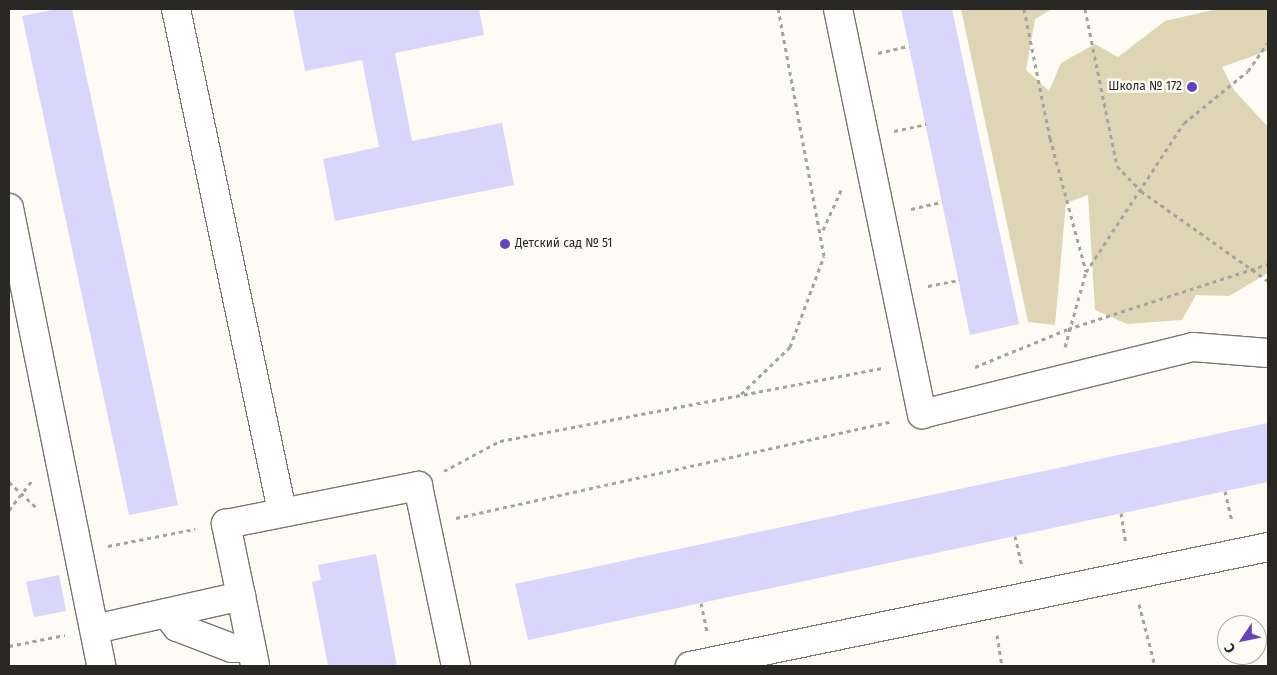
<!DOCTYPE html>
<meta charset="utf-8">
<style>
body{margin:0}
#map{position:relative;width:1277px;height:675px;overflow:hidden;background:#fdfbf4;font-family:"Fira Sans",sans-serif}
div>[style]{position:absolute}
.green>*{inset:0;background:#dfd5b5}
.building>*{inset:0;background:#dad5fb}
.path>*{height:3px;margin-top:-1.5px;transform-origin:0;background:repeating-linear-gradient(90deg,#a5a39e 0 4px,transparent 0 8px)}
.roads{filter:drop-shadow(1px 0 #797771) drop-shadow(-1px 0 #797771) drop-shadow(0 1px #797771) drop-shadow(0 -1px #797771)}
.minor>*{height:28px;margin:-14px;padding:0 14px;transform-origin:14px;border-radius:14px;background:#fff}
.dots>*{width:14px;height:14px;translate:-50% -50%;box-sizing:border-box;border:2px solid #fdfbf4;border-radius:50%}
span{translate:-50% -50%;white-space:nowrap;text-align:center;line-height:1.15;-webkit-text-stroke:5px #fdfbf4;paint-order:stroke}
.poi-label{font-size:12px;color:#292825}
.right{translate:-100% -50%;text-align:right}
.left{translate:0 -50%;text-align:left}
.frame{position:absolute;inset:0;border:10px solid #292825;pointer-events:none}
.north{position:absolute;left:1217px;top:615px;width:50px;height:50px;box-sizing:border-box;background:#fdfbf4;border:1px solid #a8a7a1;border-radius:50%;rotate:236deg;font-size:14px;font-weight:700;line-height:20px;text-align:center;color:#292825}
.north::after{content:'';display:block;margin:auto;width:18px;height:22px;background:#6442bb;clip-path:polygon(50% 0,100% 100%,50% 72%,0 100%)}
</style>
<div id="map">
<div class="green">
<i style="clip-path:polygon(961px 9px,1052px 9px,1035px 19px,1026px 70px,1049px 91px,1061px 63px,1095px 44px,1118px 57px,1165px 21px,1217px 9px,1268px 9px,1267px 51px,1222px 67px,1234px 90px,1268px 127px,1268px 273px,1229px 296px,1196px 295px,1182px 320px,1127px 324px,1095px 310px,1088px 195px,1066px 203px,1055px 325px,1028px 322px)"></i>
</div>
<div class="building">
<i style="clip-path:polygon(57px 9px,72px 9px,178px 505px,129px 515px,22px 16px)"></i>
<i style="clip-path:polygon(293px 9px,479px 9px,484px 35px,395px 53px,412px 141px,502px 123px,514px 185px,335px 221px,323px 159px,379px 147px,362px 60px,305px 71px)"></i>
<i style="clip-path:polygon(901px 9px,952px 9px,1019px 324px,970px 335px)"></i>
<i style="clip-path:polygon(1268px 423px,1268px 482px,528px 640px,515px 584px)"></i>
<i style="clip-path:polygon(376px 554px,397px 666px,328px 666px,312px 582px,321px 580px,318px 565px)"></i>
<i style="clip-path:polygon(59px 575px,66px 611px,34px 617px,26px 582px)"></i>
</div>
<div class="path">
<i style="left:1024px;top:9px;width:132px;rotate:78.6deg"></i>
<i style="left:1050px;top:138px;width:138px;rotate:74.9deg"></i>
<i style="left:1085px;top:9px;width:160px;rotate:78.5deg"></i>
<i style="left:1117px;top:166px;width:35px;rotate:46deg"></i>
<i style="left:1141px;top:191px;width:156px;rotate:35.3deg"></i>
<i style="left:878px;top:53px;width:32px;rotate:-13deg"></i>
<i style="left:894px;top:131px;width:33px;rotate:-12deg"></i>
<i style="left:911px;top:209px;width:32px;rotate:-13deg"></i>
<i style="left:823px;top:230px;width:46px;rotate:-65.7deg"></i>
<i style="left:928px;top:286px;width:32px;rotate:-11deg"></i>
<i style="left:1065px;top:347px;width:78px;rotate:-74.4deg"></i>
<i style="left:1086px;top:272px;width:178px;rotate:-56.7deg"></i>
<i style="left:1184px;top:123px;width:82px;rotate:-39.1deg"></i>
<i style="left:1248px;top:71px;width:35px;rotate:-55deg"></i>
<i style="left:975px;top:367px;width:100px;rotate:-22.2deg"></i>
<i style="left:1068px;top:329px;width:210px;rotate:-18deg"></i>
<i style="left:741px;top:394px;width:68px;rotate:-43.8deg"></i>
<i style="left:790px;top:347px;width:97px;rotate:-69.5deg"></i>
<i style="left:824px;top:256px;width:251px;rotate:-100.5deg"></i>
<i style="left:444px;top:471px;width:64px;rotate:-28.2deg"></i>
<i style="left:500px;top:441px;width:388px;rotate:-10.8deg"></i>
<i style="left:9px;top:482px;width:37px;rotate:43deg"></i>
<i style="left:1225px;top:491px;width:32px;rotate:77deg"></i>
<i style="left:9px;top:510px;width:37px;rotate:-52deg"></i>
<i style="left:1121px;top:513px;width:31px;rotate:81deg"></i>
<i style="left:456px;top:518px;width:447px;rotate:-12.5deg"></i>
<i style="left:1015px;top:536px;width:32px;rotate:77deg"></i>
<i style="left:108px;top:546px;width:89px;rotate:-11.1deg"></i>
<i style="left:701px;top:603px;width:29px;rotate:78deg"></i>
<i style="left:1139px;top:604px;width:64px;rotate:75.5deg"></i>
<i style="left:997px;top:635px;width:31px;rotate:81deg"></i>
<i style="left:9px;top:646px;width:57px;rotate:-11.1deg"></i>
</div>
<div class="roads">
<div class="minor">
<i style="left:176px;top:9px;width:513px;rotate:78.08deg"></i>
<i style="left:838px;top:9px;width:414px;rotate:78.3deg"></i>
<i style="left:922px;top:414px;width:279px;rotate:-13.9deg"></i>
<i style="left:1193px;top:347px;width:75px;rotate:4.6deg"></i>
<i style="left:9px;top:208px;width:467px;rotate:78.6deg"></i>
<i style="left:241px;top:596px;width:70px;rotate:78.5deg"></i>
<i style="left:166px;top:613px;width:18px;rotate:52deg"></i>
<i style="left:177px;top:627px;width:59px;rotate:20.9deg"></i>
<i style="left:232px;top:648px;width:19px"></i>
<i style="left:95px;top:629px;width:150px;rotate:-12.7deg"></i>
<i style="left:241px;top:596px;width:74px;rotate:-101.8deg"></i>
<i style="left:226px;top:524px;width:196px;rotate:-11.2deg"></i>
<i style="left:418px;top:486px;width:184px;rotate:78.1deg"></i>
<i style="left:690px;top:666px;width:590px;rotate:-11.63deg"></i>
</div>
</div>
<div class="dots">
<i style="left:1192px;top:87px;background:#6442bb"></i>
<i style="left:505px;top:244px;background:#6442bb"></i>
</div>
<div class="poi-label">
<span class="right" style="left:1182px;top:87px">Школа № 172</span>
<span class="left" style="left:515px;top:244px">Детский сад № 51</span>
</div>
<div class="frame"></div>
<div class="north">С</div>
</div>
